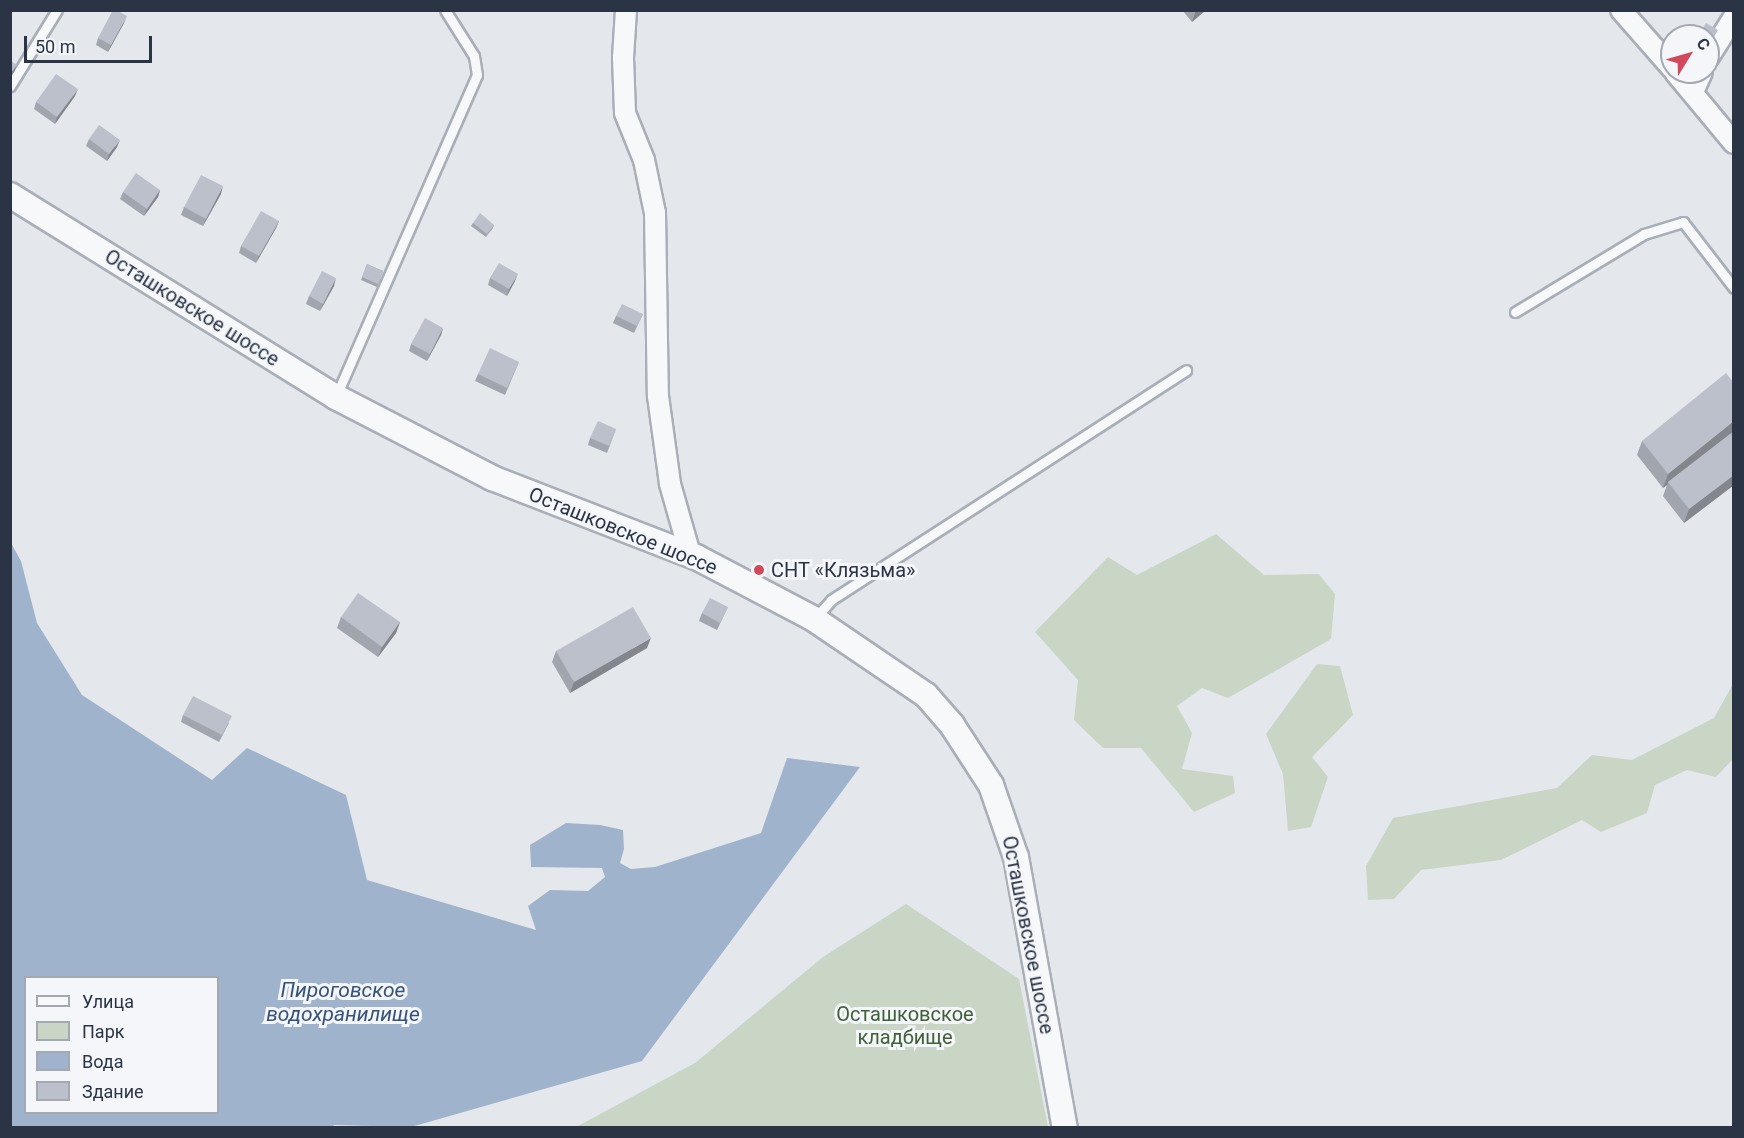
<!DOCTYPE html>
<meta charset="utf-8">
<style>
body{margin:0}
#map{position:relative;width:1744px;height:1138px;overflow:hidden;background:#e4e7ec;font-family:Roboto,sans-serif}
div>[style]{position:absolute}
.green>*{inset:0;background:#c9d6c5}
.water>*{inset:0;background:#9fb4cc}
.roads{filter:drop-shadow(2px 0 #a9aeb7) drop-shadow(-2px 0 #a9aeb7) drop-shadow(0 2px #a9aeb7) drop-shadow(0 -2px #a9aeb7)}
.service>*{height:9px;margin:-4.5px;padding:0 4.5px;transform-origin:4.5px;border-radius:4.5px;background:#f7f8fa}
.minor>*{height:20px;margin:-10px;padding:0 10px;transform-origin:10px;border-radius:10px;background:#f7f8fa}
.tertiary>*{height:24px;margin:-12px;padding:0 12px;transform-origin:12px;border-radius:12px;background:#f7f8fa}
.wall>*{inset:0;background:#a1a5ae}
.shaded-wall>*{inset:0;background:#83868d}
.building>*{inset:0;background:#bbc0ca}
.dots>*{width:16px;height:16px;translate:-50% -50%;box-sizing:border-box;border:3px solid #f4f6f9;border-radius:50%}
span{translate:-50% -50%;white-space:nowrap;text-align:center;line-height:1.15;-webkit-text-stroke:6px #f4f6f9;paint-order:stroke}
.street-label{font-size:20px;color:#2b3445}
.poi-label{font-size:20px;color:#2b3445}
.left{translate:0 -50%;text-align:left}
.park-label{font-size:20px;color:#3f6138}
.water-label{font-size:21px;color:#34527a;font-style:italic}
.frame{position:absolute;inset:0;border:12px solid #2b3445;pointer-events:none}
.legend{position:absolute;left:24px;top:976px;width:195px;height:138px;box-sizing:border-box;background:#f4f6f9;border:2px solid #a4a8b1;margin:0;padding:8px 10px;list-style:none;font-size:18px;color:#2b3445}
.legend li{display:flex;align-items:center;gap:12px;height:30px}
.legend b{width:30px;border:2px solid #a4a8b1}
.north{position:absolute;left:1660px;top:24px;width:60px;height:60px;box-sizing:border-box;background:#f4f6f9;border:2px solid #a4a8b1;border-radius:50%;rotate:53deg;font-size:16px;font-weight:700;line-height:24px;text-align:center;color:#2b3445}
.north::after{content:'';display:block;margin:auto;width:21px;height:27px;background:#d1495b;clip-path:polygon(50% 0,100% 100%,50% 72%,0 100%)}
.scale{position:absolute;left:24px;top:36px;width:128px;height:27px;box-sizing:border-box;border:3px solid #2b3445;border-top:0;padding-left:8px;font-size:18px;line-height:21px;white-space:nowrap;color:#2b3445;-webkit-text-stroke:4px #f4f6f9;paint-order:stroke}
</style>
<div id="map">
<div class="green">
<i style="clip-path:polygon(1216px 534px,1264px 575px,1319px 574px,1335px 594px,1331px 639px,1228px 698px,1202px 688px,1177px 706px,1192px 733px,1182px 769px,1233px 776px,1235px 793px,1194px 812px,1141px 748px,1103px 748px,1074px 720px,1078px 680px,1035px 632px,1108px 557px,1137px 575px)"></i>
<i style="clip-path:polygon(1317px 664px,1340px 666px,1353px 715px,1312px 757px,1328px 777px,1311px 827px,1288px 831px,1283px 774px,1266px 734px)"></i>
<i style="clip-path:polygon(1733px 684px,1733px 759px,1716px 777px,1687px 770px,1655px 785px,1647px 813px,1601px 832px,1582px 820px,1501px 860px,1421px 870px,1394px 899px,1368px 900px,1366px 866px,1393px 818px,1557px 788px,1592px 755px,1632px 760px,1714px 718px)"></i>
<i style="clip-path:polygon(906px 904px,1019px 979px,1048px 1127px,576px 1127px,695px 1063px,823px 957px)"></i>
</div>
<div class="water">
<i style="clip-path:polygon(evenodd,11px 543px,21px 561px,37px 623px,82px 695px,212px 780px,247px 748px,346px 795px,367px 880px,536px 930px,528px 906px,550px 890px,588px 891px,605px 877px,602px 868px,531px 867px,530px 845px,566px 823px,600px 825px,623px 830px,624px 849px,620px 863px,631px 869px,655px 867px,761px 833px,787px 758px,860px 767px,642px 1061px,411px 1127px,334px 1125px,332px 1128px,11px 1127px,11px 543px,26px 978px,218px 978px,218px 1112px,26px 1112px,26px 978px)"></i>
</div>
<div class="roads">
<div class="service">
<i style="left:10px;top:86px;width:89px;rotate:-58.3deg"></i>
<i style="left:1515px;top:312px;width:151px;rotate:-31.2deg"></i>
<i style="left:1644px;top:234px;width:41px;rotate:-17.1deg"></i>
<i style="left:1683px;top:222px;width:83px;rotate:52.3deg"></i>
<i style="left:336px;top:396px;width:351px;rotate:-66.3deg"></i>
<i style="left:477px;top:75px;width:19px;rotate:-99deg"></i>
<i style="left:474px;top:56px;width:54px;rotate:-122.2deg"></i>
<i style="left:815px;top:618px;width:24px;rotate:-48deg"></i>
<i style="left:831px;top:600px;width:423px;rotate:-32.9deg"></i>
</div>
<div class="minor">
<i style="left:626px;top:10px;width:48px;rotate:93.6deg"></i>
<i style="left:623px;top:58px;width:55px;rotate:87.9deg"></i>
<i style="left:625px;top:113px;width:51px;rotate:68deg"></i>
<i style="left:644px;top:160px;width:54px;rotate:78.3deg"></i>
<i style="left:655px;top:213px;width:183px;rotate:89.1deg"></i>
<i style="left:658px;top:396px;width:89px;rotate:82.2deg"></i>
<i style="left:670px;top:484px;width:73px;rotate:74.1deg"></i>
<i style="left:1621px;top:10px;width:77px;rotate:48.7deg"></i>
<i style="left:1708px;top:58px;width:49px;rotate:-57.6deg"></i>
<i style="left:1675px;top:72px;width:92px;rotate:50.3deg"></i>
<i style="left:1693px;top:92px;width:22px;rotate:-66deg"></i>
</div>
<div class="tertiary">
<i style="left:10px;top:195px;width:384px;rotate:31.8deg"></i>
<i style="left:336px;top:397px;width:176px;rotate:27.4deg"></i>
<i style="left:492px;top:478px;width:219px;rotate:21.2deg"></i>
<i style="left:696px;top:557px;width:133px;rotate:27.7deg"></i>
<i style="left:814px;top:619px;width:135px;rotate:34.2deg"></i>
<i style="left:926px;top:695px;width:40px;rotate:49deg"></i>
<i style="left:952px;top:725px;width:72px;rotate:57deg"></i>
<i style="left:991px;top:785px;width:76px;rotate:70.9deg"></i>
<i style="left:1016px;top:857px;width:275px;rotate:79.8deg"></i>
</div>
</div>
<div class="wall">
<i style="clip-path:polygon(1182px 10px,1206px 10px,1192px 22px)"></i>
<i style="clip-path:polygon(124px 23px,108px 52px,96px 45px,98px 38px)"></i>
<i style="clip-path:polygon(75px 96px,55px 124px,34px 109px,36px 102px)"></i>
<i style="clip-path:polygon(89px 139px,117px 147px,107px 161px,86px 146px)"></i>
<i style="clip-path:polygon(160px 190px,158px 197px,144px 216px,120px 199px,123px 192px)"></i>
<i style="clip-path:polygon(221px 194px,203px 226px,181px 215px,184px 207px)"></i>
<i style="clip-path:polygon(279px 221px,276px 228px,256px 263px,239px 253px,241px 246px)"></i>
<i style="clip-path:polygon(473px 223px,494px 225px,493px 228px,486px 237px,471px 226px)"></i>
<i style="clip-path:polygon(367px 264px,383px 271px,377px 287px,361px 280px)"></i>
<i style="clip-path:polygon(490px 278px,515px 281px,507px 296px,488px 285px)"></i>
<i style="clip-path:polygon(334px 286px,320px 311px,306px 304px,309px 296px)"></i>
<i style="clip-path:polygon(643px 314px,634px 333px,613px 323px,616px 316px)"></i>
<i style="clip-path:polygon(443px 328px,441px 335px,427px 361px,409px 351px,411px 344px)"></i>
<i style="clip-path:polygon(519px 362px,505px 395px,475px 381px,478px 374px)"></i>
<i style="clip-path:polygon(1734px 383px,1734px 485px,1684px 523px,1663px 496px,1667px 485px,1663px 488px,1637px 455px,1642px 441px)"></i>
<i style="clip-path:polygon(616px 429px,607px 453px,588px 445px,590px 438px)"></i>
<i style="clip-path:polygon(728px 607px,717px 630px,699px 621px,702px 613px)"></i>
<i style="clip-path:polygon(341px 617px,400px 622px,396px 633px,378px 657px,337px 628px)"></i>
<i style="clip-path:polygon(647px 648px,570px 693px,552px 662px,556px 651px)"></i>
<i style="clip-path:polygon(183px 715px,229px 723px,219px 742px,181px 722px)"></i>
</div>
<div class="shaded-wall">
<i style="clip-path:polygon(1196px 10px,1206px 10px,1192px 22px)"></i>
<i style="clip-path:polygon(127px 16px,124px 23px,108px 52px,111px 45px)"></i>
<i style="clip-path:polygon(17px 65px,14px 72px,10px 77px,10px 74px)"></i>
<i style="clip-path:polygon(78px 89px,75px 96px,55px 124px,57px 117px)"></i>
<i style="clip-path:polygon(120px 140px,117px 147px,107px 161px,109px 154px)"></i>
<i style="clip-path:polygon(223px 186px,221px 194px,203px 226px,206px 219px)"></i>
<i style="clip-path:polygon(160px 190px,158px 197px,144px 216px,147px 209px)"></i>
<i style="clip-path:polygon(279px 221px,276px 228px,256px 263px,259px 256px)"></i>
<i style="clip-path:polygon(518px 274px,515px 281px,507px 296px,509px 289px)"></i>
<i style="clip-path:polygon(336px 278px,334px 286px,320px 311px,323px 304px)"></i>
<i style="clip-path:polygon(443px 328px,441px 335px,427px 361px,430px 354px)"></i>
<i style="clip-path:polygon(1734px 421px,1734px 431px,1668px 482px,1667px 485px,1663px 488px,1668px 474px)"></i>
<i style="clip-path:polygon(1734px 475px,1734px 485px,1684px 523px,1689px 509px)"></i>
<i style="clip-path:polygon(400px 622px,396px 633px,378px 657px,382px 647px)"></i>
<i style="clip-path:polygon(651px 638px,647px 648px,570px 693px,574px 682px)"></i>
</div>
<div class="building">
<i style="clip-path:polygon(113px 10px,116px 10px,127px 16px,111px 45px,98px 38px)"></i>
<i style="clip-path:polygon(1706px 23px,1718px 30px,1710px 44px,1708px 43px,1708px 36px,1698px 36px)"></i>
<i style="clip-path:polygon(10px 60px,17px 65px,10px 74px)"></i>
<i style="clip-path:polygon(56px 74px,78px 89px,57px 117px,36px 102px)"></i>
<i style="clip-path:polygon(99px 125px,120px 140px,109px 154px,89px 139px)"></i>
<i style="clip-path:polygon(136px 173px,160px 190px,147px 209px,123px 192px)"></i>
<i style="clip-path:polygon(201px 175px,223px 186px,206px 219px,184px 207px)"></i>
<i style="clip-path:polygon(261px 211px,279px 221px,259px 256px,241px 246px)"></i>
<i style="clip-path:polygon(480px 213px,494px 225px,487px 234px,473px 223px)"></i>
<i style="clip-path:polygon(499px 263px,518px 274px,509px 289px,490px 278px)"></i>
<i style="clip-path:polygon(367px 264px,383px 271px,378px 284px,362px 277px)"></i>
<i style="clip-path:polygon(322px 271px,336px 278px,323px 304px,309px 296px)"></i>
<i style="clip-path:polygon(622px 304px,643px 314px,637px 326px,616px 316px)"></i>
<i style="clip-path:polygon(425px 318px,443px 328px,430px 354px,411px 344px)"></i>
<i style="clip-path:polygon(490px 348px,519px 362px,507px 388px,478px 374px)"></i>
<i style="clip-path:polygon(1726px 373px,1734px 383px,1734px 421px,1668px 474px,1642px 441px)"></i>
<i style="clip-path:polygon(598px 421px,616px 429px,609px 446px,590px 438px)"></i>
<i style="clip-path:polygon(1734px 431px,1734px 475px,1689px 509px,1668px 482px)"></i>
<i style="clip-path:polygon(358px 593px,400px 622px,382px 647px,341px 617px)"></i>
<i style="clip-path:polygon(710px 598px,728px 607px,720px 623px,702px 613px)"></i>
<i style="clip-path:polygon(633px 607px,651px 638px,574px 682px,556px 651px)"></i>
<i style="clip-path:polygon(193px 696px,232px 716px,222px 735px,183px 715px)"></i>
</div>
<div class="dots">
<i style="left:759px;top:570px;background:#d1495b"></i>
</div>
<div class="street-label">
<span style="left:192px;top:308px;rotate:32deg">Осташковское шоссе</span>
<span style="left:623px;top:531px;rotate:22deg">Осташковское шоссе</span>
<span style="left:1028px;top:935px;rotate:79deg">Осташковское шоссе</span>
</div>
<div class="poi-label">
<span class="left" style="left:771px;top:570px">СНТ «Клязьма»</span>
</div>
<div class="park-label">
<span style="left:905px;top:1026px">Осташковское<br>кладбище</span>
</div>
<div class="water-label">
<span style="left:343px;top:1002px">Пироговское<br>водохранилище</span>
</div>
<div class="frame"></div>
<ul class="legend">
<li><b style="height:8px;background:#f7f8fa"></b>Улица</li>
<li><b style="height:16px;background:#c9d6c5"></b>Парк</li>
<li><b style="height:16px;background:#9fb4cc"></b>Вода</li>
<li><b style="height:16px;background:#bbc0ca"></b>Здание</li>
</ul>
<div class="north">С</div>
<div class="scale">50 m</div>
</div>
